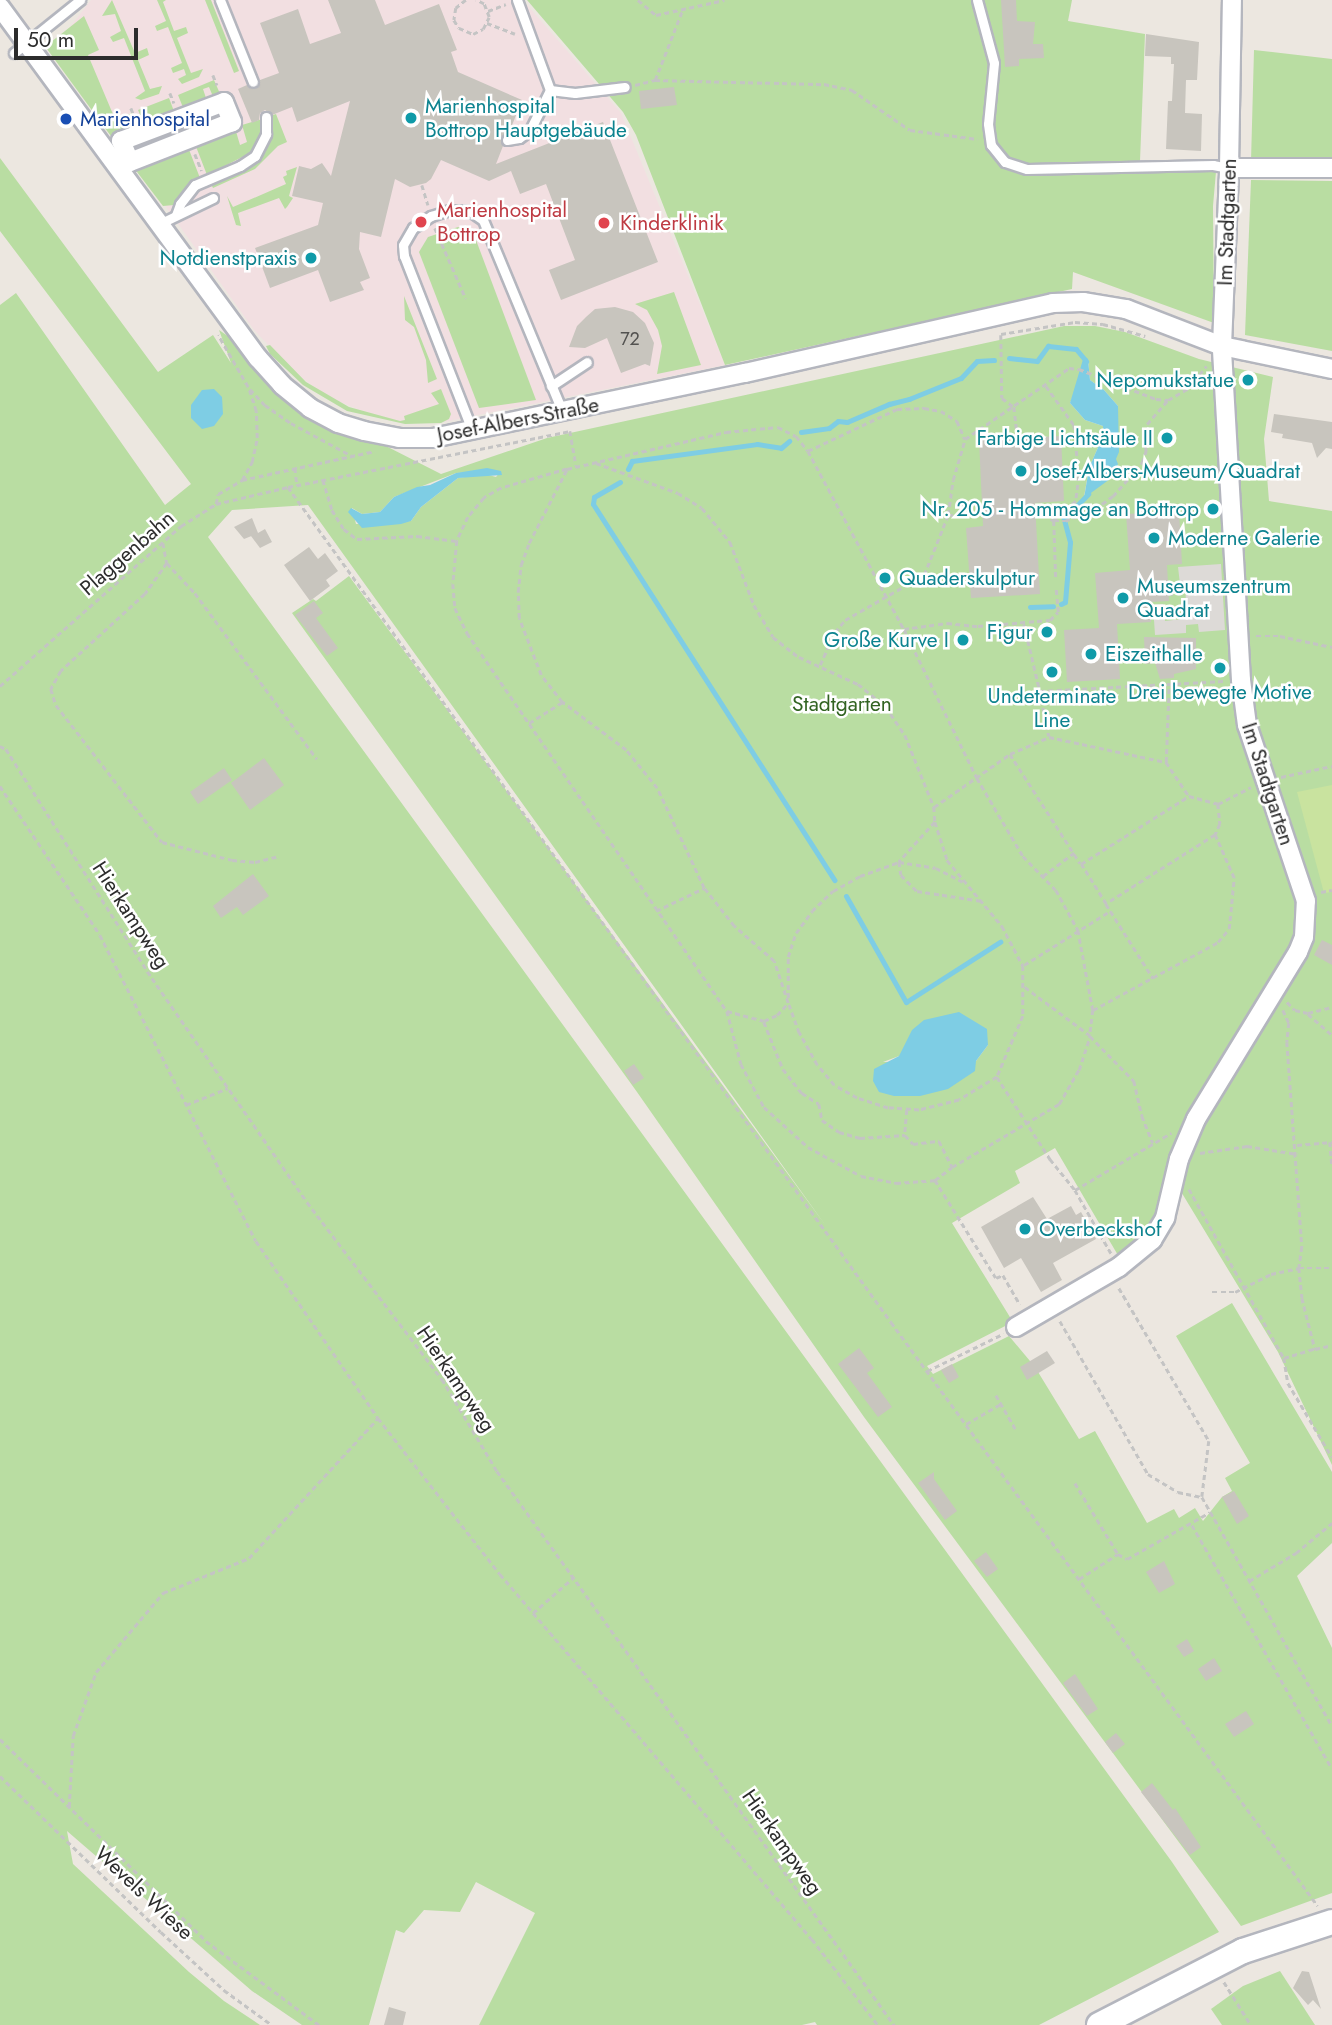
<!DOCTYPE html>
<meta charset="utf-8">
<style>
body{margin:0}
#map{position:relative;width:1332px;height:2025px;overflow:hidden;background:#ece7e0;font-family:Jost,sans-serif}
div>[style]{position:absolute}
.medical>*{inset:0;background:#f2dfe1}
.green>*{inset:0;background:#b9dda2}
.pitch>*{inset:0;background:#c9e39f}
.plaza>*{inset:0;background:#dddad7}
.water>*{inset:0;background:#7ecde4}
.stream>*{height:5px;margin:-2.5px;padding:0 2.5px;transform-origin:2.5px;border-radius:2.5px;background:#7ecde4}
.building>*{inset:0;background:#c8c5be}
.path>*{height:2.5px;margin-top:-1.25px;transform-origin:0;background:repeating-linear-gradient(90deg,#c4c4c4 0 5px,transparent 0 8.5px)}
.roads{filter:drop-shadow(2px 0 #b4b6be) drop-shadow(-2px 0 #b4b6be) drop-shadow(0 2px #b4b6be) drop-shadow(0 -2px #b4b6be)}
.lane>*{height:9px;margin:-4.5px;padding:0 4.5px;transform-origin:4.5px;border-radius:4.5px;background:#fff}
.street>*{height:18px;margin:-9px;padding:0 9px;transform-origin:9px;border-radius:9px;background:#fff}
.secondary>*{height:24px;margin:-12px;padding:0 12px;transform-origin:12px;border-radius:12px;background:#fff}
.dots>*{width:19px;height:19px;translate:-50% -50%;box-sizing:border-box;border:4px solid #fff;border-radius:50%}
span{translate:-50% -50%;white-space:nowrap;text-align:center;line-height:1.15;-webkit-text-stroke:5px #fff;paint-order:stroke}
.number-label{font-size:18px;color:#535250}
.number-label span{-webkit-text-stroke-width:0}
.culture-label{font-size:21px;color:#0d838f}
.left{translate:0 -50%;text-align:left}
.right{translate:-100% -50%;text-align:right}
.transit-label{font-size:21px;color:#164399}
.health-label{font-size:21px;color:#be3a42}
.street-label{font-size:21px;color:#2c2c2c}
.park-label{font-size:21px;color:#326422}
.scale{position:absolute;left:14px;top:28px;width:124px;height:32px;box-sizing:border-box;border:4px solid #2c2c2c;border-top:0;padding-left:9px;font-size:21px;line-height:24px;white-space:nowrap;color:#2c2c2c;-webkit-text-stroke:5px #fff;paint-order:stroke}
</style>
<div id="map">
<div class="medical">
<i style="clip-path:polygon(91px 0,523px 0,621px 113px,725px 365px,444px 422px,400px 421px,367px 413px,326px 396px,293px 371px,254px 330px,53px 49px)"></i>
</div>
<div class="green">
<i style="clip-path:polygon(112px 0,135px 53px,147px 48px,149px 55px,138px 60px,150px 89px,162px 86px,159px 94px,141px 100px,135px 98px,145px 91px,124px 38px,113px 42px,110px 37px,121px 31px,115px 14px,102px 16px)"></i>
<i style="clip-path:polygon(157px 0,166px 0,163px 2px,174px 31px,186px 27px,188px 33px,177px 38px,191px 73px,203px 69px,199px 77px,182px 84px,178px 79px,186px 75px,184px 69px,173px 73px,171px 68px,182px 63px,168px 27px,157px 31px,155px 26px,166px 21px)"></i>
<i style="clip-path:polygon(205px 0,211px 0,239px 71px,234px 73px)"></i>
<i style="clip-path:polygon(527px 0,1072px 0,1068px 21px,1145px 34px,1140px 161px,1217px 160px,1213px 206px,1214px 323px,1073px 272px,1072px 289px,725px 365px,636px 135px,623px 112px)"></i>
<i style="clip-path:polygon(84px 16px,99px 50px,88px 55px,115px 119px,132px 113px,138px 129px,113px 139px,47px 49px,51px 42px)"></i>
<i style="clip-path:polygon(1254px 50px,1332px 59px,1332px 157px,1265px 157px,1251px 161px)"></i>
<i style="clip-path:polygon(214px 80px,221px 96px,214px 99px,209px 87px,203px 89px,207px 101px,184px 110px,178px 95px)"></i>
<i style="clip-path:polygon(169px 98px,175px 114px,145px 126px,138px 110px)"></i>
<i style="clip-path:polygon(276px 114px,287px 142px,278px 146px,255px 169px,213px 188px,210px 182px,262px 155px,271px 138px,270px 116px)"></i>
<i style="clip-path:polygon(262px 119px,262px 134px,254px 151px,207px 175px,195px 144px,235px 128px,240px 145px,247px 142px,242px 125px)"></i>
<i style="clip-path:polygon(188px 147px,200px 178px,183px 192px,174px 205px,163px 206px,134px 168px)"></i>
<i style="clip-path:polygon(evenodd,0 158px,158px 372px,213px 335px,231px 363px,219px 330px,235px 341px,265px 379px,301px 410px,378px 442px,441px 474px,547px 438px,1064px 326px,1095px 326px,1125px 332px,1199px 359px,1273px 377px,1264px 439px,1269px 501px,1332px 511px,1332px 1465px,1278px 1352px,1180px 1190px,1150px 1231px,1119px 1257px,1055px 1148px,1015px 1171px,1020px 1183px,952px 1223px,1013px 1322px,927px 1366px,933px 1374px,1009px 1336px,1035px 1367px,1079px 1439px,1095px 1431px,1147px 1523px,1174px 1509px,1179px 1518px,1195px 1508px,1203px 1521px,1222px 1497px,1232px 1491px,1225px 1478px,1250px 1463px,1176px 1336px,1232px 1303px,1332px 1472px,1332px 1543px,1297px 1576px,1332px 1648px,1332px 1893px,1241px 1926px,864px 1417px,637px 1092px,292px 613px,313px 599px,316px 601px,349px 576px,826px 1226px,308px 505px,232px 510px,208px 537px,1172px 1862px,1219px 1932px,1039px 2025px,817px 2025px,815px 2022px,802px 2025px,479px 2025px,535px 1913px,476px 1882px,460px 1912px,424px 1910px,404px 1933px,396px 1930px,369px 2025px,302px 2025px,252px 1991px,67px 1831px,73px 1864px,189px 1972px,224px 2001px,260px 2025px,0 2025px,0 305px,16px 293px,165px 505px,191px 484px,0 231px,0 158px,1088px 359px,1090px 380px,1104px 390px,1118px 406px,1117px 454px,1084px 497px,1089px 468px,1103px 436px,1103px 426px,1085px 420px,1070px 403px,1088px 359px,0 158px,501px 471px,496px 477px,485px 474px,458px 478px,421px 507px,411px 521px,356px 524px,352px 508px,362px 514px,380px 512px,394px 497px,456px 473px,501px 471px,0 158px,988px 1045px,976px 1061px,883px 1062px,899px 1056px,988px 1045px)"></i>
<i style="clip-path:polygon(297px 167px,289px 196px,293px 198px,287px 207px,285px 209px,279px 198px,238px 213px,241px 226px,236px 225px,227px 196px,233px 207px,286px 184px,283px 177px,287px 175px,286px 171px)"></i>
<i style="clip-path:polygon(1251px 180px,1332px 181px,1332px 351px,1245px 335px)"></i>
<i style="clip-path:polygon(458px 227px,473px 232px,536px 400px,479px 408px,419px 252px,428px 237px)"></i>
<i style="clip-path:polygon(674px 292px,701px 365px,657px 374px,662px 346px,658px 330px,647px 310px,635px 304px)"></i>
<i style="clip-path:polygon(404px 296px,437px 379px,428px 383px,426px 360px,414px 327px,405px 320px)"></i>
<i style="clip-path:polygon(270px 345px,306px 382px,349px 407px,400px 421px,405px 420px,404px 416px,439px 404px,431px 393px,441px 389px,451px 414px,449px 419px,441px 423px,405px 424px,347px 411px,303px 385px,270px 354px,266px 346px)"></i>
<i style="clip-path:polygon(1280px 1971px,1315px 2025px,1222px 2025px,1211px 2009px,1243px 1986px)"></i>
</div>
<div class="pitch">
<i style="clip-path:polygon(1332px 785px,1332px 892px,1324px 893px,1297px 792px)"></i>
</div>
<div class="plaza">
<i style="clip-path:polygon(1221px 564px,1225px 630px,1199px 632px,1198px 624px,1186px 625px,1186px 633px,1155px 635px,1153px 605px,1163px 604px,1165px 621px,1182px 619px,1181px 603px,1186px 602px,1185px 585px,1180px 584px,1178px 567px)"></i>
</div>
<div class="water">
<i style="clip-path:polygon(1084px 356px,1088px 359px,1090px 380px,1104px 390px,1118px 406px,1119px 452px,1116px 459px,1118px 464px,1110px 479px,1084px 498px,1089px 468px,1103px 436px,1103px 426px,1085px 420px,1070px 403px)"></i>
<i style="clip-path:polygon(214px 389px,222px 397px,223px 414px,214px 426px,202px 429px,191px 418px,191px 405px,202px 390px)"></i>
<i style="clip-path:polygon(487px 468px,501px 471px,502px 475px,458px 478px,421px 507px,411px 521px,401px 524px,362px 528px,348px 512px,351px 508px,362px 514px,380px 512px,394px 497px,417px 487px,430px 485px,456px 473px)"></i>
<i style="clip-path:polygon(959px 1012px,987px 1029px,988px 1045px,976px 1061px,975px 1071px,948px 1089px,920px 1096px,894px 1096px,879px 1092px,873px 1081px,874px 1069px,899px 1056px,912px 1030px,924px 1020px)"></i>
</div>
<div class="stream">
<i style="left:1009px;top:358px;width:28px;rotate:6deg"></i>
<i style="left:1037px;top:361px;width:19px;rotate:-54deg"></i>
<i style="left:1048px;top:346px;width:28px;rotate:6deg"></i>
<i style="left:1076px;top:349px;width:16px;rotate:50deg"></i>
<i style="left:801px;top:432px;width:28px;rotate:-8deg"></i>
<i style="left:829px;top:428px;width:11px;rotate:-38deg"></i>
<i style="left:838px;top:421px;width:9px;rotate:6deg"></i>
<i style="left:847px;top:422px;width:46px;rotate:-23.2deg"></i>
<i style="left:889px;top:404px;width:21px;rotate:-14deg"></i>
<i style="left:909px;top:399px;width:56px;rotate:-22deg"></i>
<i style="left:961px;top:378px;width:23px;rotate:-47deg"></i>
<i style="left:977px;top:361px;width:17px;rotate:-3deg"></i>
<i style="left:628px;top:469px;width:9px;rotate:-63deg"></i>
<i style="left:632px;top:461px;width:126px;rotate:-7.7deg"></i>
<i style="left:757px;top:444px;width:24px;rotate:9deg"></i>
<i style="left:781px;top:448px;width:11px;rotate:-41deg"></i>
<i style="left:620px;top:482px;width:30px;rotate:150deg"></i>
<i style="left:594px;top:497px;width:7px;rotate:98deg"></i>
<i style="left:593px;top:504px;width:447px;rotate:57.3deg"></i>
<i style="left:1061px;top:604px;width:4px;rotate:-27deg"></i>
<i style="left:1065px;top:602px;width:60px;rotate:-85.2deg"></i>
<i style="left:1070px;top:542px;width:24px;rotate:-105deg"></i>
<i style="left:1064px;top:519px;width:35px;rotate:-46deg"></i>
<i style="left:1030px;top:607px;width:23px;rotate:-2deg"></i>
<i style="left:846px;top:896px;width:122px;rotate:60.5deg"></i>
<i style="left:906px;top:1002px;width:112px;rotate:-32.6deg"></i>
</div>
<div class="building">
<i style="clip-path:polygon(328px 0,375px 0,385px 25px,439px 4px,457px 50px,451px 52px,458px 72px,522px 100px,509px 133px,501px 137px,503px 146px,496px 164px,603px 122px,658px 262px,561px 300px,549px 270px,575px 260px,546px 184px,520px 194px,511px 171px,489px 181px,441px 160px,431px 179px,426px 183px,410px 187px,395px 179px,381px 237px,360px 232px,359px 249px,370px 278px,360px 282px,364px 290px,330px 302px,318px 270px,270px 288px,255px 248px,318px 225px,323px 203px,292px 196px,299px 166px,311px 169px,322px 163px,331px 176px,350px 101px,297px 122px,292px 107px,272px 115px,265px 110px,260px 113px,259px 120px,252px 123px,238px 89px,247px 85px,256px 88px,260px 80px,279px 73px,260px 23px,298px 9px,310px 44px,341px 33px)"></i>
<i style="clip-path:polygon(1001px 0,1016px 0,1017px 21px,1035px 22px,1033px 44px,1043px 44px,1044px 58px,1019px 59px,1019px 66px,1005px 67px)"></i>
<i style="clip-path:polygon(1146px 34px,1199px 42px,1197px 80px,1186px 80px,1185px 113px,1202px 114px,1201px 151px,1166px 149px,1168px 101px,1172px 101px,1174px 64px,1171px 64px,1171px 57px,1145px 56px)"></i>
<i style="clip-path:polygon(674px 87px,677px 105px,641px 109px,639px 91px)"></i>
<i style="clip-path:polygon(615px 307px,633px 312px,645px 323px,654px 343px,650px 366px,645px 364px,621px 373px,607px 338px,585px 348px,569px 347px,577px 326px,586px 317px,595px 309px)"></i>
<i style="clip-path:polygon(1274px 414px,1332px 422px,1332px 449px,1326px 448px,1317px 458px,1312px 443px,1282px 438px,1283px 434px,1271px 432px)"></i>
<i style="clip-path:polygon(1061px 436px,1064px 501px,1035px 503px,1040px 594px,971px 598px,966px 528px,983px 526px,979px 440px)"></i>
<i style="clip-path:polygon(1179px 511px,1182px 564px,1167px 565px,1169px 601px,1150px 602px,1151px 622px,1117px 624px,1120px 679px,1067px 682px,1064px 630px,1099px 628px,1095px 573px,1130px 570px,1126px 514px)"></i>
<i style="clip-path:polygon(252px 518px,258px 533px,265px 529px,272px 542px,260px 548px,251px 536px,254px 535px,244px 539px,234px 527px)"></i>
<i style="clip-path:polygon(309px 547px,318px 559px,325px 553px,338px 571px,326px 580px,330px 586px,310px 601px,284px 565px)"></i>
<i style="clip-path:polygon(314px 601px,323px 613px,316px 618px,338px 648px,327px 656px,295px 615px)"></i>
<i style="clip-path:polygon(1144px 637px,1196px 638px,1196px 669px,1174px 674px,1174px 678px,1160px 679px,1155px 663px,1145px 664px)"></i>
<i style="clip-path:polygon(264px 758px,284px 785px,250px 810px,231px 783px)"></i>
<i style="clip-path:polygon(224px 768px,232px 780px,198px 804px,190px 792px)"></i>
<i style="clip-path:polygon(253px 874px,269px 896px,243px 915px,237px 907px,221px 918px,213px 906px)"></i>
<i style="clip-path:polygon(1322px 940px,1332px 945px,1332px 965px,1314px 955px)"></i>
<i style="clip-path:polygon(634px 1064px,644px 1078px,633px 1085px,624px 1071px)"></i>
<i style="clip-path:polygon(1033px 1197px,1047px 1219px,1071px 1206px,1076px 1215px,1081px 1212px,1096px 1239px,1053px 1263px,1062px 1280px,1041px 1292px,1021px 1258px,1004px 1268px,981px 1227px)"></i>
<i style="clip-path:polygon(859px 1348px,874px 1368px,867px 1373px,892px 1407px,878px 1417px,838px 1364px)"></i>
<i style="clip-path:polygon(1047px 1351px,1055px 1363px,1027px 1380px,1020px 1367px)"></i>
<i style="clip-path:polygon(952px 1364px,959px 1377px,949px 1383px,941px 1370px)"></i>
<i style="clip-path:polygon(934px 1472px,934px 1479px,957px 1511px,945px 1520px,918px 1483px)"></i>
<i style="clip-path:polygon(1234px 1491px,1249px 1516px,1237px 1524px,1222px 1497px)"></i>
<i style="clip-path:polygon(986px 1552px,998px 1569px,987px 1577px,974px 1561px)"></i>
<i style="clip-path:polygon(1164px 1561px,1175px 1584px,1159px 1593px,1146px 1572px)"></i>
<i style="clip-path:polygon(1187px 1639px,1194px 1651px,1184px 1657px,1176px 1646px)"></i>
<i style="clip-path:polygon(1214px 1658px,1222px 1671px,1206px 1681px,1198px 1669px)"></i>
<i style="clip-path:polygon(1075px 1674px,1098px 1709px,1087px 1716px,1063px 1683px)"></i>
<i style="clip-path:polygon(1246px 1711px,1254px 1724px,1234px 1737px,1225px 1724px)"></i>
<i style="clip-path:polygon(1116px 1733px,1125px 1744px,1113px 1753px,1105px 1742px)"></i>
<i style="clip-path:polygon(1152px 1783px,1173px 1810px,1175px 1808px,1201px 1847px,1190px 1855px,1141px 1792px)"></i>
<i style="clip-path:polygon(1302px 1971px,1309px 1972px,1321px 2009px,1313px 2000px,1308px 2005px,1293px 1988px)"></i>
<i style="clip-path:polygon(389px 2007px,406px 2012px,403px 2025px,384px 2025px)"></i>
</div>
<div class="path">
<i style="left:466px;top:0;width:13px;rotate:141deg"></i>
<i style="left:456px;top:8px;width:12px;rotate:99deg"></i>
<i style="left:454px;top:20px;width:9px;rotate:58deg"></i>
<i style="left:459px;top:28px;width:15px;rotate:23deg"></i>
<i style="left:473px;top:34px;width:11px;rotate:-27deg"></i>
<i style="left:483px;top:29px;width:13px;rotate:-63deg"></i>
<i style="left:489px;top:17px;width:14px;rotate:-111deg"></i>
<i style="left:484px;top:4px;width:9px;rotate:-153deg"></i>
<i style="left:638px;top:0;width:23px;rotate:40deg"></i>
<i style="left:656px;top:15px;width:70px;rotate:-12.4deg"></i>
<i style="left:488px;top:11px;width:19px;rotate:-21deg"></i>
<i style="left:487px;top:23px;width:30px;rotate:21deg"></i>
<i style="left:213px;top:75px;width:11px;rotate:68deg"></i>
<i style="left:655px;top:80px;width:169px;rotate:1.4deg"></i>
<i style="left:824px;top:84px;width:29px;rotate:12deg"></i>
<i style="left:852px;top:90px;width:70px;rotate:34.6deg"></i>
<i style="left:910px;top:130px;width:68px;rotate:7.7deg"></i>
<i style="left:635px;top:85px;width:21px;rotate:-14deg"></i>
<i style="left:655px;top:80px;width:74px;rotate:-68.6deg"></i>
<i style="left:170px;top:93px;width:11px;rotate:68deg"></i>
<i style="left:131px;top:108px;width:11px;rotate:68deg"></i>
<i style="left:195px;top:154px;width:18px;rotate:68deg"></i>
<i style="left:422px;top:185px;width:21px;rotate:73deg"></i>
<i style="left:435px;top:228px;width:77px;rotate:66.4deg"></i>
<i style="left:1001px;top:334px;width:75px;rotate:-9.2deg"></i>
<i style="left:1075px;top:322px;width:28px;rotate:4deg"></i>
<i style="left:1103px;top:324px;width:44px;rotate:15.9deg"></i>
<i style="left:1001px;top:335px;width:63px;rotate:89.1deg"></i>
<i style="left:1002px;top:398px;width:15px;rotate:37deg"></i>
<i style="left:1014px;top:407px;width:31px;rotate:83deg"></i>
<i style="left:1046px;top:386px;width:48px;rotate:54.3deg"></i>
<i style="left:1074px;top:425px;width:51px;rotate:84.4deg"></i>
<i style="left:1079px;top:476px;width:25px;rotate:97deg"></i>
<i style="left:1076px;top:501px;width:30px;rotate:138deg"></i>
<i style="left:1054px;top:521px;width:59px;rotate:88.1deg"></i>
<i style="left:250px;top:389px;width:22px;rotate:47deg"></i>
<i style="left:265px;top:405px;width:32px;rotate:35deg"></i>
<i style="left:291px;top:423px;width:69px;rotate:28.4deg"></i>
<i style="left:808px;top:451px;width:98px;rotate:-25.3deg"></i>
<i style="left:897px;top:409px;width:27px;rotate:-2deg"></i>
<i style="left:924px;top:408px;width:17px;rotate:10deg"></i>
<i style="left:941px;top:411px;width:19px;rotate:32deg"></i>
<i style="left:957px;top:421px;width:20px;rotate:66deg"></i>
<i style="left:596px;top:463px;width:87px;rotate:20.1deg"></i>
<i style="left:678px;top:493px;width:28px;rotate:32deg"></i>
<i style="left:702px;top:508px;width:44px;rotate:50.5deg"></i>
<i style="left:730px;top:542px;width:67px;rotate:69.1deg"></i>
<i style="left:754px;top:605px;width:37px;rotate:59deg"></i>
<i style="left:773px;top:637px;width:33px;rotate:38deg"></i>
<i style="left:799px;top:657px;width:65px;rotate:24.6deg"></i>
<i style="left:858px;top:684px;width:36px;rotate:39deg"></i>
<i style="left:886px;top:707px;width:34px;rotate:56deg"></i>
<i style="left:905px;top:735px;width:78px;rotate:68.1deg"></i>
<i style="left:934px;top:807px;width:15px;rotate:86deg"></i>
<i style="left:935px;top:822px;width:40px;rotate:72deg"></i>
<i style="left:947px;top:860px;width:86px;rotate:50.2deg"></i>
<i style="left:1002px;top:926px;width:45px;rotate:62.3deg"></i>
<i style="left:1023px;top:966px;width:50px;rotate:90deg"></i>
<i style="left:1023px;top:1016px;width:66px;rotate:113.1deg"></i>
<i style="left:997px;top:1077px;width:44px;rotate:148.8deg"></i>
<i style="left:959px;top:1100px;width:41px;rotate:166deg"></i>
<i style="left:919px;top:1110px;width:31px;rotate:-176deg"></i>
<i style="left:888px;top:1108px;width:33px;rotate:-162deg"></i>
<i style="left:857px;top:1098px;width:26px;rotate:-151deg"></i>
<i style="left:834px;top:1085px;width:26px;rotate:-130deg"></i>
<i style="left:817px;top:1065px;width:37px;rotate:-119deg"></i>
<i style="left:799px;top:1033px;width:30px;rotate:-110deg"></i>
<i style="left:295px;top:468px;width:17px;rotate:83deg"></i>
<i style="left:567px;top:469px;width:69px;rotate:163.9deg"></i>
<i style="left:501px;top:488px;width:20px;rotate:150deg"></i>
<i style="left:484px;top:498px;width:25px;rotate:130deg"></i>
<i style="left:468px;top:517px;width:26px;rotate:115deg"></i>
<i style="left:457px;top:541px;width:43px;rotate:95.3deg"></i>
<i style="left:453px;top:584px;width:24px;rotate:85deg"></i>
<i style="left:455px;top:608px;width:28px;rotate:64deg"></i>
<i style="left:467px;top:633px;width:459px;rotate:55.5deg"></i>
<i style="left:727px;top:1011px;width:55px;rotate:75.2deg"></i>
<i style="left:741px;top:1064px;width:49px;rotate:61.9deg"></i>
<i style="left:764px;top:1107px;width:59px;rotate:42.3deg"></i>
<i style="left:808px;top:1147px;width:60px;rotate:28.7deg"></i>
<i style="left:861px;top:1176px;width:36px;rotate:11deg"></i>
<i style="left:896px;top:1183px;width:39px;rotate:-4deg"></i>
<i style="left:935px;top:1180px;width:21px;rotate:-37deg"></i>
<i style="left:952px;top:1167px;width:124px;rotate:-30.5deg"></i>
<i style="left:1059px;top:1104px;width:39px;rotate:-60deg"></i>
<i style="left:1079px;top:1070px;width:36px;rotate:-72deg"></i>
<i style="left:1090px;top:1036px;width:82px;rotate:-143.4deg"></i>
<i style="left:242px;top:480px;width:136px;rotate:-12.3deg"></i>
<i style="left:323px;top:480px;width:31px;rotate:73deg"></i>
<i style="left:332px;top:510px;width:22px;rotate:58deg"></i>
<i style="left:344px;top:529px;width:16px;rotate:38deg"></i>
<i style="left:357px;top:539px;width:60px;rotate:-2.9deg"></i>
<i style="left:417px;top:536px;width:40px;rotate:7.1deg"></i>
<i style="left:288px;top:487px;width:1030px;rotate:54.16deg"></i>
<i style="left:891px;top:1322px;width:723px;rotate:53.83deg"></i>
<i style="left:216px;top:504px;width:10px;rotate:-79deg"></i>
<i style="left:218px;top:494px;width:28px;rotate:-30deg"></i>
<i style="left:242px;top:480px;width:21px;rotate:-61deg"></i>
<i style="left:252px;top:462px;width:25px;rotate:-78deg"></i>
<i style="left:257px;top:438px;width:27px;rotate:-92deg"></i>
<i style="left:256px;top:411px;width:25px;rotate:-108deg"></i>
<i style="left:248px;top:387px;width:60px;rotate:-120deg"></i>
<i style="left:1017px;top:513px;width:27px;rotate:2deg"></i>
<i style="left:1044px;top:514px;width:12px;rotate:35deg"></i>
<i style="left:1054px;top:521px;width:11px"></i>
<i style="left:1065px;top:521px;width:32px;rotate:-22deg"></i>
<i style="left:1095px;top:509px;width:22px;rotate:-36deg"></i>
<i style="left:1113px;top:496px;width:44px;rotate:-48.7deg"></i>
<i style="left:1142px;top:463px;width:13px;rotate:-72deg"></i>
<i style="left:1146px;top:451px;width:10px;rotate:-101deg"></i>
<i style="left:1144px;top:441px;width:17px;rotate:-80deg"></i>
<i style="left:1147px;top:424px;width:32px;rotate:-49deg"></i>
<i style="left:948px;top:515px;width:60px;rotate:-1deg"></i>
<i style="left:163px;top:543px;width:20px;rotate:79deg"></i>
<i style="left:167px;top:563px;width:38px;rotate:125deg"></i>
<i style="left:145px;top:594px;width:114px;rotate:137.5deg"></i>
<i style="left:61px;top:671px;width:21px;rotate:119deg"></i>
<i style="left:51px;top:689px;width:17px;rotate:73deg"></i>
<i style="left:56px;top:705px;width:173px;rotate:52.3deg"></i>
<i style="left:162px;top:842px;width:72px;rotate:14.4deg"></i>
<i style="left:232px;top:860px;width:23px;rotate:5deg"></i>
<i style="left:255px;top:862px;width:25px;rotate:-14deg"></i>
<i style="left:167px;top:563px;width:41px;rotate:47deg"></i>
<i style="left:195px;top:593px;width:206px;rotate:53.7deg"></i>
<i style="left:1168px;top:594px;width:17px;rotate:-3deg"></i>
<i style="left:1024px;top:624px;width:69px;rotate:76.6deg"></i>
<i style="left:1040px;top:691px;width:184px;rotate:-3.1deg"></i>
<i style="left:904px;top:629px;width:43px;rotate:-7.9deg"></i>
<i style="left:947px;top:623px;width:31px;rotate:6deg"></i>
<i style="left:978px;top:626px;width:72px;rotate:-4.8deg"></i>
<i style="left:1050px;top:620px;width:11px;rotate:-45deg"></i>
<i style="left:1058px;top:612px;width:25px;rotate:-95deg"></i>
<i style="left:1256px;top:636px;width:24px"></i>
<i style="left:1280px;top:636px;width:53px;rotate:11.9deg"></i>
<i style="left:820px;top:665px;width:36px;rotate:-66deg"></i>
<i style="left:835px;top:632px;width:16px;rotate:-50deg"></i>
<i style="left:845px;top:620px;width:91px;rotate:-29.7deg"></i>
<i style="left:924px;top:575px;width:65px;rotate:-68.2deg"></i>
<i style="left:948px;top:515px;width:35px;rotate:-82deg"></i>
<i style="left:953px;top:480px;width:43px;rotate:-73.7deg"></i>
<i style="left:965px;top:439px;width:126px;rotate:-34.3deg"></i>
<i style="left:1069px;top:368px;width:10px;rotate:6deg"></i>
<i style="left:1079px;top:369px;width:83px;rotate:21.3deg"></i>
<i style="left:1156px;top:399px;width:12px;rotate:5deg"></i>
<i style="left:1168px;top:400px;width:24px;rotate:-30deg"></i>
<i style="left:1189px;top:388px;width:28px;rotate:-52deg"></i>
<i style="left:0;top:686px;width:242px;rotate:-41.5deg"></i>
<i style="left:181px;top:526px;width:41px;rotate:-32.2deg"></i>
<i style="left:216px;top:504px;width:74px;rotate:-13.3deg"></i>
<i style="left:288px;top:487px;width:288px;rotate:-11.2deg"></i>
<i style="left:570px;top:431px;width:35px;rotate:80deg"></i>
<i style="left:1040px;top:691px;width:46px;rotate:78.7deg"></i>
<i style="left:529px;top:723px;width:39px;rotate:-32deg"></i>
<i style="left:0;top:746px;width:7px;rotate:27deg"></i>
<i style="left:6px;top:749px;width:272px;rotate:57.5deg"></i>
<i style="left:152px;top:978px;width:272px;rotate:55.3deg"></i>
<i style="left:307px;top:1202px;width:223px;rotate:52.7deg"></i>
<i style="left:442px;top:1379px;width:107px;rotate:59.1deg"></i>
<i style="left:497px;top:1471px;width:682px;rotate:54.37deg"></i>
<i style="left:1010px;top:754px;width:130px;rotate:57.3deg"></i>
<i style="left:1166px;top:762px;width:77px;rotate:-87.8deg"></i>
<i style="left:1281px;top:777px;width:52px;rotate:-12.2deg"></i>
<i style="left:0;top:786px;width:179px;rotate:56.1deg"></i>
<i style="left:100px;top:935px;width:343px;rotate:63deg"></i>
<i style="left:256px;top:1241px;width:215px;rotate:55.4deg"></i>
<i style="left:378px;top:1418px;width:198px;rotate:52deg"></i>
<i style="left:500px;top:1574px;width:480px;rotate:49.5deg"></i>
<i style="left:812px;top:1939px;width:108px;rotate:52.5deg"></i>
<i style="left:1189px;top:796px;width:30px;rotate:15deg"></i>
<i style="left:1218px;top:804px;width:20px;rotate:84deg"></i>
<i style="left:1220px;top:824px;width:12px;rotate:114deg"></i>
<i style="left:1215px;top:835px;width:129px;rotate:147.7deg"></i>
<i style="left:1106px;top:904px;width:47px;rotate:-122deg"></i>
<i style="left:1081px;top:864px;width:128px;rotate:-32.2deg"></i>
<i style="left:1218px;top:804px;width:37px;rotate:-27deg"></i>
<i style="left:934px;top:807px;width:93px;rotate:-34.9deg"></i>
<i style="left:1010px;top:754px;width:43px;rotate:-23.6deg"></i>
<i style="left:1049px;top:737px;width:120px;rotate:12.1deg"></i>
<i style="left:1166px;top:762px;width:40px;rotate:56deg"></i>
<i style="left:935px;top:822px;width:54px;rotate:132deg"></i>
<i style="left:899px;top:862px;width:13px;rotate:81deg"></i>
<i style="left:901px;top:875px;width:23px;rotate:45deg"></i>
<i style="left:917px;top:891px;width:66px;rotate:8.7deg"></i>
<i style="left:1043px;top:876px;width:39px;rotate:-37deg"></i>
<i style="left:1321px;top:892px;width:11px;rotate:-10deg"></i>
<i style="left:1106px;top:904px;width:88px;rotate:57.6deg"></i>
<i style="left:656px;top:911px;width:53px;rotate:-25.6deg"></i>
<i style="left:1024px;top:965px;width:102px;rotate:-32.1deg"></i>
<i style="left:788px;top:998px;width:41px;rotate:-90deg"></i>
<i style="left:788px;top:957px;width:25px;rotate:-72deg"></i>
<i style="left:796px;top:933px;width:27px;rotate:-54deg"></i>
<i style="left:812px;top:911px;width:29px;rotate:-44deg"></i>
<i style="left:833px;top:891px;width:31px;rotate:-29deg"></i>
<i style="left:860px;top:876px;width:41px;rotate:-19.7deg"></i>
<i style="left:899px;top:862px;width:37px;rotate:9deg"></i>
<i style="left:936px;top:868px;width:30px;rotate:27deg"></i>
<i style="left:1287px;top:1002px;width:11px;rotate:45deg"></i>
<i style="left:1295px;top:1010px;width:13px;rotate:13deg"></i>
<i style="left:1308px;top:1013px;width:25px;rotate:-14deg"></i>
<i style="left:1093px;top:1010px;width:142px;rotate:-28.5deg"></i>
<i style="left:1218px;top:942px;width:17px;rotate:-50deg"></i>
<i style="left:1229px;top:929px;width:51px;rotate:-84.4deg"></i>
<i style="left:1234px;top:878px;width:47px;rotate:-113.8deg"></i>
<i style="left:1283px;top:1010px;width:14px;rotate:65deg"></i>
<i style="left:1289px;top:1023px;width:19px;rotate:96deg"></i>
<i style="left:1287px;top:1042px;width:206px;rotate:85.8deg"></i>
<i style="left:1302px;top:1247px;width:21px;rotate:98deg"></i>
<i style="left:1299px;top:1268px;width:30px;rotate:84deg"></i>
<i style="left:1302px;top:1298px;width:53px;rotate:75.7deg"></i>
<i style="left:1315px;top:1349px;width:17px;rotate:-13deg"></i>
<i style="left:727px;top:1011px;width:38px;rotate:15deg"></i>
<i style="left:764px;top:1021px;width:14px;rotate:-25deg"></i>
<i style="left:777px;top:1015px;width:16px;rotate:-47deg"></i>
<i style="left:788px;top:1003px;width:44px;rotate:-108.4deg"></i>
<i style="left:774px;top:961px;width:53px;rotate:-138.8deg"></i>
<i style="left:734px;top:926px;width:48px;rotate:-128.3deg"></i>
<i style="left:704px;top:888px;width:110px;rotate:-115.2deg"></i>
<i style="left:657px;top:788px;width:49px;rotate:-129.2deg"></i>
<i style="left:626px;top:750px;width:80px;rotate:-143.1deg"></i>
<i style="left:562px;top:702px;width:34px;rotate:-128deg"></i>
<i style="left:541px;top:675px;width:61px;rotate:-111.1deg"></i>
<i style="left:519px;top:618px;width:26px;rotate:-92deg"></i>
<i style="left:518px;top:592px;width:27px;rotate:-84deg"></i>
<i style="left:521px;top:565px;width:23px;rotate:-70deg"></i>
<i style="left:529px;top:543px;width:83px;rotate:-62.8deg"></i>
<i style="left:567px;top:469px;width:163px;rotate:-13.1deg"></i>
<i style="left:726px;top:432px;width:52px;rotate:-5.5deg"></i>
<i style="left:778px;top:427px;width:20px;rotate:27deg"></i>
<i style="left:796px;top:436px;width:19px;rotate:51deg"></i>
<i style="left:808px;top:451px;width:202px;rotate:61.7deg"></i>
<i style="left:904px;top:629px;width:166px;rotate:63.9deg"></i>
<i style="left:977px;top:778px;width:91px;rotate:59.5deg"></i>
<i style="left:1023px;top:856px;width:47px;rotate:45.9deg"></i>
<i style="left:1056px;top:890px;width:46px;rotate:61.2deg"></i>
<i style="left:1078px;top:930px;width:81px;rotate:79.4deg"></i>
<i style="left:1093px;top:1010px;width:26px;rotate:97deg"></i>
<i style="left:1090px;top:1036px;width:63px;rotate:45.6deg"></i>
<i style="left:1134px;top:1081px;width:36px;rotate:77deg"></i>
<i style="left:1142px;top:1116px;width:29px;rotate:68deg"></i>
<i style="left:1308px;top:1014px;width:32px;rotate:41deg"></i>
<i style="left:764px;top:1022px;width:51px;rotate:68deg"></i>
<i style="left:783px;top:1069px;width:31px;rotate:52deg"></i>
<i style="left:802px;top:1093px;width:20px;rotate:33deg"></i>
<i style="left:819px;top:1104px;width:16px;rotate:79deg"></i>
<i style="left:822px;top:1120px;width:21px;rotate:35deg"></i>
<i style="left:839px;top:1132px;width:22px;rotate:16deg"></i>
<i style="left:860px;top:1138px;width:45px;rotate:-3.8deg"></i>
<i style="left:997px;top:1077px;width:98px;rotate:57.1deg"></i>
<i style="left:1050px;top:1159px;width:40px;rotate:51deg"></i>
<i style="left:1075px;top:1190px;width:73px;rotate:60.3deg"></i>
<i style="left:186px;top:1105px;width:45px;rotate:-22deg"></i>
<i style="left:907px;top:1110px;width:25px;rotate:95deg"></i>
<i style="left:905px;top:1135px;width:12px;rotate:48deg"></i>
<i style="left:913px;top:1144px;width:26px;rotate:-7deg"></i>
<i style="left:939px;top:1141px;width:29px;rotate:63deg"></i>
<i style="left:1330px;top:1142px;width:23px;rotate:85deg"></i>
<i style="left:1297px;top:1145px;width:35px;rotate:-5deg"></i>
<i style="left:1200px;top:1153px;width:48px;rotate:-8.5deg"></i>
<i style="left:1247px;top:1146px;width:51px;rotate:9.1deg"></i>
<i style="left:935px;top:1180px;width:115px;rotate:58.1deg"></i>
<i style="left:996px;top:1278px;width:8px;rotate:-23deg"></i>
<i style="left:1003px;top:1275px;width:34px;rotate:60deg"></i>
<i style="left:1189px;top:1189px;width:194px;rotate:60.7deg"></i>
<i style="left:1284px;top:1358px;width:25px;rotate:81deg"></i>
<i style="left:1288px;top:1383px;width:86px;rotate:59.3deg"></i>
<i style="left:1075px;top:1190px;width:112px;rotate:-30.7deg"></i>
<i style="left:1119px;top:1288px;width:178px;rotate:59.5deg"></i>
<i style="left:1209px;top:1441px;width:56px;rotate:97.1deg"></i>
<i style="left:1202px;top:1497px;width:263px;rotate:60.4deg"></i>
<i style="left:1212px;top:1292px;width:23px"></i>
<i style="left:1235px;top:1292px;width:40px;rotate:-26.6deg"></i>
<i style="left:1271px;top:1274px;width:29px;rotate:-12deg"></i>
<i style="left:1299px;top:1268px;width:33px"></i>
<i style="left:1060px;top:1321px;width:177px;rotate:60.1deg"></i>
<i style="left:1148px;top:1474px;width:35px;rotate:31deg"></i>
<i style="left:1178px;top:1492px;width:24px;rotate:12deg"></i>
<i style="left:1284px;top:1358px;width:31px;rotate:-17deg"></i>
<i style="left:927px;top:1371px;width:85px;rotate:-26deg"></i>
<i style="left:996px;top:1395px;width:39px;rotate:60deg"></i>
<i style="left:966px;top:1424px;width:39px;rotate:-30deg"></i>
<i style="left:1075px;top:1483px;width:83px;rotate:58.8deg"></i>
<i style="left:1192px;top:1525px;width:280px;rotate:60.1deg"></i>
<i style="left:1079px;top:1579px;width:46px;rotate:-32.7deg"></i>
<i style="left:1118px;top:1554px;width:10px;rotate:29deg"></i>
<i style="left:1127px;top:1559px;width:95px;rotate:-29.5deg"></i>
<i style="left:1249px;top:1581px;width:55px;rotate:-30.8deg"></i>
<i style="left:1296px;top:1553px;width:47px;rotate:-39.8deg"></i>
<i style="left:533px;top:1613px;width:55px;rotate:-41.3deg"></i>
<i style="left:0;top:1739px;width:289px;rotate:44.4deg"></i>
<i style="left:206px;top:1941px;width:141px;rotate:36.6deg"></i>
<i style="left:0;top:1776px;width:224px;rotate:44.1deg"></i>
<i style="left:161px;top:1932px;width:86px;rotate:42.6deg"></i>
<i style="left:224px;top:1990px;width:59px;rotate:36.1deg"></i>
<i style="left:69px;top:1807px;width:71px;rotate:-86.8deg"></i>
<i style="left:73px;top:1736px;width:68px;rotate:-70.2deg"></i>
<i style="left:96px;top:1672px;width:104px;rotate:-49.7deg"></i>
<i style="left:163px;top:1593px;width:93px;rotate:-22.1deg"></i>
<i style="left:249px;top:1558px;width:190px;rotate:-47.3deg"></i>
<i style="left:1224px;top:1982px;width:51px;rotate:57.9deg"></i>
</div>
<div class="roads">
<div class="lane">
<i style="left:220px;top:0;width:88px;rotate:68.1deg"></i>
<i style="left:977px;top:0;width:65px;rotate:74.9deg"></i>
<i style="left:994px;top:63px;width:61px;rotate:95.6deg"></i>
<i style="left:988px;top:124px;width:21px;rotate:82deg"></i>
<i style="left:991px;top:145px;width:22px;rotate:51deg"></i>
<i style="left:1005px;top:162px;width:23px;rotate:18deg"></i>
<i style="left:1027px;top:169px;width:186px;rotate:-1.2deg"></i>
<i style="left:1213px;top:165px;width:16px;rotate:11deg"></i>
<i style="left:14px;top:53px;width:85px;rotate:-38.8deg"></i>
<i style="left:550px;top:90px;width:25px;rotate:7deg"></i>
<i style="left:575px;top:93px;width:50px;rotate:-6.8deg"></i>
<i style="left:507px;top:140px;width:12px;rotate:-9deg"></i>
<i style="left:519px;top:138px;width:14px;rotate:-36deg"></i>
<i style="left:530px;top:130px;width:45px;rotate:-63.4deg"></i>
<i style="left:550px;top:90px;width:96px;rotate:-110.1deg"></i>
<i style="left:176px;top:215px;width:12px;rotate:-70deg"></i>
<i style="left:180px;top:204px;width:24px;rotate:-52deg"></i>
<i style="left:195px;top:185px;width:49px;rotate:-22.9deg"></i>
<i style="left:240px;top:166px;width:18px;rotate:-34deg"></i>
<i style="left:255px;top:156px;width:25px;rotate:-63deg"></i>
<i style="left:266px;top:134px;width:17px;rotate:-90deg"></i>
<i style="left:159px;top:224px;width:60px;rotate:-25.7deg"></i>
<i style="left:551px;top:386px;width:43px;rotate:-33.7deg"></i>
<i style="left:472px;top:430px;width:187px;rotate:-111.3deg"></i>
<i style="left:404px;top:256px;width:11px;rotate:-95deg"></i>
<i style="left:403px;top:245px;width:20px;rotate:-60deg"></i>
<i style="left:413px;top:228px;width:22px;rotate:-34deg"></i>
<i style="left:431px;top:216px;width:20px;rotate:-18deg"></i>
<i style="left:450px;top:210px;width:20px;rotate:3deg"></i>
<i style="left:470px;top:211px;width:16px;rotate:35deg"></i>
<i style="left:483px;top:220px;width:207px;rotate:67.5deg"></i>
</div>
<div class="street">
<i style="left:0;top:7px;width:436px;rotate:53.7deg"></i>
<i style="left:258px;top:358px;width:36px;rotate:48deg"></i>
<i style="left:282px;top:385px;width:36px;rotate:39deg"></i>
<i style="left:310px;top:408px;width:32px;rotate:28deg"></i>
<i style="left:338px;top:423px;width:27px;rotate:17deg"></i>
<i style="left:364px;top:431px;width:36px;rotate:11deg"></i>
<i style="left:399px;top:438px;width:34px"></i>
<i style="left:433px;top:438px;width:319px;rotate:-11.8deg"></i>
<i style="left:745px;top:373px;width:316px;rotate:-12.8deg"></i>
<i style="left:1053px;top:303px;width:30px;rotate:-2deg"></i>
<i style="left:1083px;top:302px;width:44px;rotate:9.2deg"></i>
<i style="left:1126px;top:309px;width:103px;rotate:21.1deg"></i>
<i style="left:1222px;top:346px;width:112px;rotate:11.8deg"></i>
<i style="left:224px;top:102px;width:22px;rotate:68deg"></i>
<i style="left:232px;top:122px;width:110px;rotate:158.6deg"></i>
<i style="left:130px;top:162px;width:23px;rotate:-113deg"></i>
<i style="left:121px;top:141px;width:110px;rotate:-20.7deg"></i>
<i style="left:1229px;top:168px;width:103px"></i>
<i style="left:1016px;top:1327px;width:119px;rotate:-30.2deg"></i>
<i style="left:1119px;top:1267px;width:43px;rotate:-39.3deg"></i>
<i style="left:1152px;top:1240px;width:26px;rotate:-59deg"></i>
<i style="left:1165px;top:1218px;width:61px;rotate:-76.7deg"></i>
<i style="left:1179px;top:1159px;width:43px;rotate:-67deg"></i>
<i style="left:1196px;top:1119px;width:196px;rotate:-58.6deg"></i>
<i style="left:1298px;top:952px;width:16px;rotate:-68deg"></i>
<i style="left:1304px;top:937px;width:36px;rotate:-87deg"></i>
<i style="left:1306px;top:901px;width:186px;rotate:-108.5deg"></i>
<i style="left:1247px;top:725px;width:45px;rotate:-97.6deg"></i>
<i style="left:1241px;top:680px;width:335px;rotate:-93.3deg"></i>
<i style="left:1222px;top:346px;width:178px;rotate:-87.7deg"></i>
<i style="left:1229px;top:168px;width:168px;rotate:-89deg"></i>
</div>
<div class="secondary">
<i style="left:1099px;top:2025px;width:162px;rotate:-27.2deg"></i>
<i style="left:1243px;top:1951px;width:94px;rotate:-18deg"></i>
</div>
</div>
<div class="dots">
<i style="left:411px;top:118px;background:#0f9aa8"></i>
<i style="left:66px;top:119px;background:#1a4fb4"></i>
<i style="left:421px;top:222px;background:#e0444e"></i>
<i style="left:604px;top:223px;background:#e0444e"></i>
<i style="left:311px;top:258px;background:#0f9aa8"></i>
<i style="left:1248px;top:380px;background:#0f9aa8"></i>
<i style="left:1167px;top:438px;background:#0f9aa8"></i>
<i style="left:1021px;top:471px;background:#0f9aa8"></i>
<i style="left:1213px;top:509px;background:#0f9aa8"></i>
<i style="left:1154px;top:538px;background:#0f9aa8"></i>
<i style="left:885px;top:578px;background:#0f9aa8"></i>
<i style="left:1123px;top:598px;background:#0f9aa8"></i>
<i style="left:1047px;top:632px;background:#0f9aa8"></i>
<i style="left:963px;top:640px;background:#0f9aa8"></i>
<i style="left:1091px;top:654px;background:#0f9aa8"></i>
<i style="left:1220px;top:668px;background:#0f9aa8"></i>
<i style="left:1052px;top:672px;background:#0f9aa8"></i>
<i style="left:1025px;top:1229px;background:#0f9aa8"></i>
</div>
<div class="number-label">
<span style="left:630px;top:339px">72</span>
</div>
<div class="culture-label">
<span class="left" style="left:425px;top:118px">Marienhospital<br>Bottrop Hauptgebäude</span>
<span class="right" style="left:297px;top:258px">Notdienstpraxis</span>
<span class="right" style="left:1234px;top:380px">Nepomukstatue</span>
<span class="right" style="left:1153px;top:438px">Farbige Lichtsäule II</span>
<span class="left" style="left:1035px;top:471px">Josef-Albers-Museum/Quadrat</span>
<span class="right" style="left:1199px;top:509px">Nr. 205 - Hommage an Bottrop</span>
<span class="left" style="left:1168px;top:538px">Moderne Galerie</span>
<span class="left" style="left:899px;top:578px">Quaderskulptur</span>
<span class="left" style="left:1137px;top:598px">Museumszentrum<br>Quadrat</span>
<span class="right" style="left:1033px;top:632px">Figur</span>
<span class="right" style="left:949px;top:640px">Große Kurve I</span>
<span class="left" style="left:1105px;top:654px">Eiszeithalle</span>
<span style="left:1220px;top:692px">Drei bewegte Motive</span>
<span style="left:1052px;top:708px">Undeterminate<br>Line</span>
<span class="left" style="left:1039px;top:1229px">Overbeckshof</span>
</div>
<div class="transit-label">
<span class="left" style="left:80px;top:119px">Marienhospital</span>
</div>
<div class="health-label">
<span class="left" style="left:437px;top:222px">Marienhospital<br>Bottrop</span>
<span class="left" style="left:620px;top:223px">Kinderklinik</span>
</div>
<div class="street-label">
<span style="left:1227px;top:222px;rotate:-88deg">Im Stadtgarten</span>
<span style="left:518px;top:420px;rotate:-11deg">Josef-Albers-Straße</span>
<span style="left:127px;top:553px;rotate:-41deg">Plaggenbahn</span>
<span style="left:1268px;top:784px;rotate:72deg">Im Stadtgarten</span>
<span style="left:131px;top:915px;rotate:57deg">Hierkampweg</span>
<span style="left:456px;top:1379px;rotate:56deg">Hierkampweg</span>
<span style="left:782px;top:1842px;rotate:55deg">Hierkampweg</span>
<span style="left:144px;top:1893px;rotate:43deg">Wevels Wiese</span>
</div>
<div class="park-label">
<span style="left:842px;top:704px">Stadtgarten</span>
</div>
<div class="scale">50 m</div>
</div>
